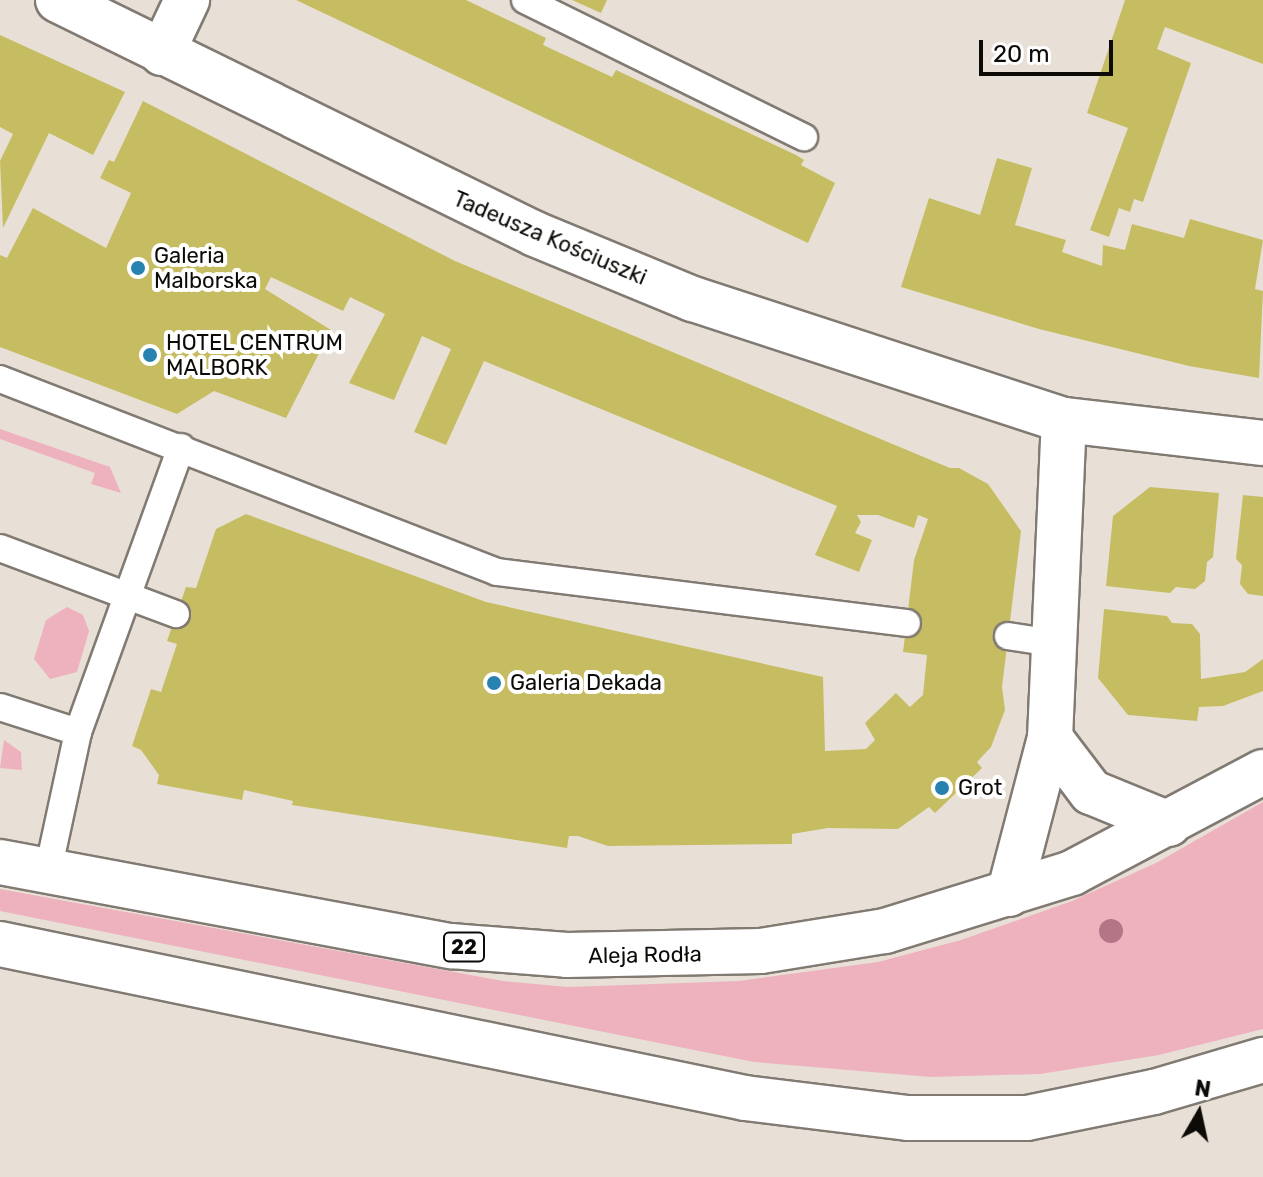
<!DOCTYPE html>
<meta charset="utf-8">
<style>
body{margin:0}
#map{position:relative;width:1263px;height:1177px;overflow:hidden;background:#e8e0d7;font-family:Rubik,sans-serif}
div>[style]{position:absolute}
.green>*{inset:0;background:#eeb1be}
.building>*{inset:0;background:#c6bd62}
.roads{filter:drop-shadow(2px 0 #817a72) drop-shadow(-2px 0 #817a72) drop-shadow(0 2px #817a72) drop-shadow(0 -2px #817a72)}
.service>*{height:26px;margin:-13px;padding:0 13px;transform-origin:13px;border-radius:13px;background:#fff}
.minor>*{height:44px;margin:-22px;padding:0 22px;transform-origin:22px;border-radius:22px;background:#fff}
.primary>*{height:44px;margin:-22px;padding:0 22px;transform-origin:22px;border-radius:22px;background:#fff}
.trees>*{width:24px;height:24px;margin:-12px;border-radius:50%;background:#b47687}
.dots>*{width:22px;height:22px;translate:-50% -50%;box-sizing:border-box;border:4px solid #fff;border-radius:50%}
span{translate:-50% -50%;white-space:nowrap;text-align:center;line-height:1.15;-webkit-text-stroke:8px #fff;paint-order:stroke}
.shield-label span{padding:2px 6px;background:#fff;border:2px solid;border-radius:6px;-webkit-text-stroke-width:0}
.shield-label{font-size:20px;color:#0d0b08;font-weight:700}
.street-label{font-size:22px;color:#0d0b08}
.poi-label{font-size:22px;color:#0d0b08}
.left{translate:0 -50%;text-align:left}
.north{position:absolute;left:1159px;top:1073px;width:80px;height:80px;-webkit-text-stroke:6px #fff;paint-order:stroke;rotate:9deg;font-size:22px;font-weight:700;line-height:32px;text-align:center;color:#0d0b08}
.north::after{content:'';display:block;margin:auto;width:28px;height:36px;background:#0d0b08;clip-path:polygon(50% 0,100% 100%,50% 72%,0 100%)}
.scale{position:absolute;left:979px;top:40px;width:134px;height:36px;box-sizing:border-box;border:4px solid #0d0b08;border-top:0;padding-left:10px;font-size:24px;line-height:28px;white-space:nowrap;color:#0d0b08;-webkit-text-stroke:6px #fff;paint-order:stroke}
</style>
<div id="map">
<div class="green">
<i style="clip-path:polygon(0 429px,110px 467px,121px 493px,91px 484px,95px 473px,0 439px)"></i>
<i style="clip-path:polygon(67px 607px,83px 615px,89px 631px,77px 672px,50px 679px,34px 659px,46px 620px)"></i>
<i style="clip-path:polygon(4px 740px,21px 752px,22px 770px,0 768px)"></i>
<i style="clip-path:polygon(1263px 802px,1263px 1029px,1159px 1055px,1040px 1074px,931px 1077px,754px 1062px,0 911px,0 889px,503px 981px,568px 987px,739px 981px,878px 962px,961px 940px,1072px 901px,1156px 863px)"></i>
</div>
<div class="building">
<i style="clip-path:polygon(296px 0,466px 0,546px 38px,543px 45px,612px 77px,616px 70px,796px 155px,804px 160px,801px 165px,835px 183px,808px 243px)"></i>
<i style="clip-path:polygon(572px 0,607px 0,601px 13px)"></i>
<i style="clip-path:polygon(1125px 0,1263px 0,1263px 64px,1165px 27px,1157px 49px,1191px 63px,1143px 202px,1134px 199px,1130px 212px,1119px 208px,1109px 237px,1090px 230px,1128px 128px,1087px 113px)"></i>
<i style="clip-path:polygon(0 35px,125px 92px,93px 155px,49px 133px,3px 228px,0 161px,13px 134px,0 127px)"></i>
<i style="clip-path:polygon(143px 101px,455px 261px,950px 468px,959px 468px,988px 484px,1021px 531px,1002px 687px,1005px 710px,991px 747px,977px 762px,982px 768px,935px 813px,929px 807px,898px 829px,828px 828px,792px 834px,792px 844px,608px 846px,578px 836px,569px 836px,567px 848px,292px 805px,293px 801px,244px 790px,242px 800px,157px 784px,159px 775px,141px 750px,132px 746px,151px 689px,161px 692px,177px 644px,167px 641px,186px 587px,196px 588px,216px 529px,246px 514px,486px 602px,823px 677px,825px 751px,866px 749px,875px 740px,865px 723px,896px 693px,910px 707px,923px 695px,927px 655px,903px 652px,914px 560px,928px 519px,918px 515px,914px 528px,878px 515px,857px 515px,861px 522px,855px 533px,872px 540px,859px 572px,815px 555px,837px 506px,484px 361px,446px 445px,414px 432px,451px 349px,422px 336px,394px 400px,349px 383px,385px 314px,350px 297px,343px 311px,271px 277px,265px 289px,331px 330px,286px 418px,214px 391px,177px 414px,0 347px,0 255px,7px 258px,33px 208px,106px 248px,131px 193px,100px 178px,109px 160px,114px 162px)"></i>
<i style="clip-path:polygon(997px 158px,1032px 168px,1015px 225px,1066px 240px,1062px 252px,1102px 266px,1103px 245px,1125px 250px,1132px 224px,1184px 238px,1190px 219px,1263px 240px,1255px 289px,1263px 291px,1259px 378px,1189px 366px,1039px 329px,901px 287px,929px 198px,980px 215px)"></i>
<i style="clip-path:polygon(1150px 487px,1219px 493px,1213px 557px,1207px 562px,1205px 581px,1195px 589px,1176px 587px,1170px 593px,1106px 586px,1113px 516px)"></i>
<i style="clip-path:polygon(1243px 495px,1263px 497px,1263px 596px,1248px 594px,1240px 584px,1242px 565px,1236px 559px)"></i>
<i style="clip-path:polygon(1104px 609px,1167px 616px,1172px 623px,1192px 624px,1200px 634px,1201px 679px,1245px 672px,1263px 659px,1263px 691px,1223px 706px,1199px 707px,1197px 721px,1128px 715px,1098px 678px)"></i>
</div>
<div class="roads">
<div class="service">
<i style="left:525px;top:0;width:311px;rotate:26.2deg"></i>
<i style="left:0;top:379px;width:533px;rotate:21.22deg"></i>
<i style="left:497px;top:572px;width:413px;rotate:7.1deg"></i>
<i style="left:0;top:548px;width:188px;rotate:20.6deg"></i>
<i style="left:1008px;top:636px;width:47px;rotate:8.7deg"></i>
<i style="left:0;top:707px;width:82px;rotate:17.8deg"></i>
<i style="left:48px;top:871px;width:142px;rotate:-77.8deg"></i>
<i style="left:78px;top:732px;width:303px;rotate:-70.1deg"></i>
</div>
<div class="minor">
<i style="left:58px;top:0;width:531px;rotate:26.13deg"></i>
<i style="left:535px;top:234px;width:171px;rotate:22.4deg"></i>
<i style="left:693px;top:299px;width:390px;rotate:18.1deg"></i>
<i style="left:1064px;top:420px;width:200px;rotate:6.6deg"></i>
<i style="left:162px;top:53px;width:59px;rotate:-64.7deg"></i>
<i style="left:1050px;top:738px;width:68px;rotate:52.8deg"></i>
<i style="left:1091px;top:792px;width:84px;rotate:22.3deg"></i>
<i style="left:1009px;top:894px;width:161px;rotate:-75.3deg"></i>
<i style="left:1050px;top:738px;width:318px;rotate:-87.5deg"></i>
</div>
<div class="primary">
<i style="left:0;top:862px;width:459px;rotate:10.6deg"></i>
<i style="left:451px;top:946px;width:116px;rotate:4.4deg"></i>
<i style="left:567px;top:955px;width:194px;rotate:-1.2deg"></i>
<i style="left:761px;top:951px;width:126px;rotate:-9.2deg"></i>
<i style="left:885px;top:931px;width:196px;rotate:-17.2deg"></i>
<i style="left:1072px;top:873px;width:216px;rotate:-27.9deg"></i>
<i style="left:0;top:944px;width:761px;rotate:11.68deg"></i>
<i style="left:745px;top:1098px;width:164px;rotate:7deg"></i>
<i style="left:908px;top:1118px;width:119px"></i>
<i style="left:1027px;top:1118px;width:130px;rotate:-11.6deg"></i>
<i style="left:1154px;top:1092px;width:114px;rotate:-16.4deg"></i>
</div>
</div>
<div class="trees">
<i style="left:1111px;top:931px"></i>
</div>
<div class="dots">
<i style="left:138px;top:268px;background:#2882b0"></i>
<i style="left:150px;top:355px;background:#2882b0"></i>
<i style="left:494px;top:683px;background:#2882b0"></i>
<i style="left:942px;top:788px;background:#2882b0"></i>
</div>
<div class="shield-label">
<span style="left:464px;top:947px">22</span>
</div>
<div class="street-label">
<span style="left:550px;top:238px;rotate:23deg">Tadeusza Kościuszki</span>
<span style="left:645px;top:955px;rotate:-1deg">Aleja Rodła</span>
</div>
<div class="poi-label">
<span class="left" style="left:154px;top:268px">Galeria<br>Malborska</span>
<span class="left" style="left:166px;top:355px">HOTEL CENTRUM<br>MALBORK</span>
<span class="left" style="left:510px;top:683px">Galeria Dekada</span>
<span class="left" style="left:958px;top:788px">Grot</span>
</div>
<div class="north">N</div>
<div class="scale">20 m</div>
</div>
